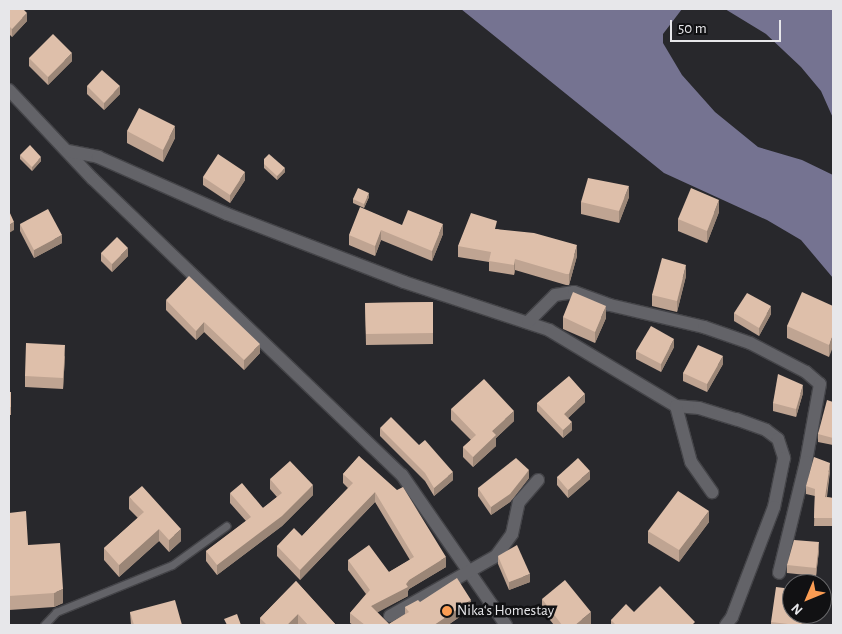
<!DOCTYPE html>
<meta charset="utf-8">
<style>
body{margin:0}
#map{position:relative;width:842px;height:634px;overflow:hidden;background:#28282c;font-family:"Alegreya Sans",sans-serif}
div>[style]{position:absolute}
.water>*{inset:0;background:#757391}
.roads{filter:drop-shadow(1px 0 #444448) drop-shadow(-1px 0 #444448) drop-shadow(0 1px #444448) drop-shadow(0 -1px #444448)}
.lane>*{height:7px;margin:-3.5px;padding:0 3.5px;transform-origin:3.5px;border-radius:3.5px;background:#636368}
.street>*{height:12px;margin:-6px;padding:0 6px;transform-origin:6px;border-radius:6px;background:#636368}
.wall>*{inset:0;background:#bfa492}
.shaded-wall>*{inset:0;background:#9b8677}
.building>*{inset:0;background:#debfaa}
.dots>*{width:14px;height:14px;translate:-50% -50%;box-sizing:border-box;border:2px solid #111113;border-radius:50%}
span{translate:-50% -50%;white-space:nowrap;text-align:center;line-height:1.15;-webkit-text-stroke:5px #111113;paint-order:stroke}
.poi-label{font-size:15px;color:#e7e7ea}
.left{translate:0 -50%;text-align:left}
.frame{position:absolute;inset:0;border:10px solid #e7e7ea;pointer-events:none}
.north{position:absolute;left:782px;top:574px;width:50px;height:50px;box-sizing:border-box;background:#111113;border:1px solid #676769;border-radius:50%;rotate:225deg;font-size:14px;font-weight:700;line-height:20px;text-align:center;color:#e7e7ea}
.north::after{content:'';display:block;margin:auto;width:18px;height:22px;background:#fc9d53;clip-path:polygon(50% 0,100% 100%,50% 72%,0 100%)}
.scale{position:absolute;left:670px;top:20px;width:111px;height:22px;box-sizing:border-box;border:2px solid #e7e7ea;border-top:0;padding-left:6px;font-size:15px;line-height:18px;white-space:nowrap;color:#e7e7ea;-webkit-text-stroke:4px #111113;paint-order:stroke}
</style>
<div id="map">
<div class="water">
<i style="clip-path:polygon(461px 9px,682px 9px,663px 34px,663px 43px,682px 75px,715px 112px,758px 147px,802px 160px,833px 175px,833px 278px,801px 240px,767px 220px,664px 173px)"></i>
<i style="clip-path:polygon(725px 9px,833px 9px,833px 118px,821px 91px,801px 67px,766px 34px)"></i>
</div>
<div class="roads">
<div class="lane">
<i style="left:44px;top:625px;width:18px;rotate:-47deg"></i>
<i style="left:56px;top:612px;width:125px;rotate:-22.1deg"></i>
<i style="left:172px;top:565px;width:67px;rotate:-35.8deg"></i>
</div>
<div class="street">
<i style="left:9px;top:90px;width:122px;rotate:46.7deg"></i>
<i style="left:93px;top:179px;width:428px;rotate:43.8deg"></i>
<i style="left:402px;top:475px;width:183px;rotate:55.3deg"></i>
<i style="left:68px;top:151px;width:31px;rotate:11deg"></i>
<i style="left:98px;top:157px;width:141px;rotate:23.8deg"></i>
<i style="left:227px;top:214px;width:190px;rotate:21deg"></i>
<i style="left:404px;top:282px;width:153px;rotate:18.3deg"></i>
<i style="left:549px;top:330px;width:148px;rotate:30.9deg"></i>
<i style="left:676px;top:406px;width:23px;rotate:5deg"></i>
<i style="left:699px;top:408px;width:39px;rotate:17deg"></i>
<i style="left:736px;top:419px;width:32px;rotate:20deg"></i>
<i style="left:766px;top:430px;width:15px;rotate:37deg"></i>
<i style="left:778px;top:439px;width:20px;rotate:72deg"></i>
<i style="left:784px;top:458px;width:50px;rotate:101.5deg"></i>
<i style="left:774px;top:507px;width:118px;rotate:110.9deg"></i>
<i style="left:732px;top:617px;width:10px;rotate:127deg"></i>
<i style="left:528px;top:322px;width:38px;rotate:-45deg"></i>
<i style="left:555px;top:295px;width:19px;rotate:-9deg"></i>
<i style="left:574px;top:292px;width:38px;rotate:20deg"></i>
<i style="left:610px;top:305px;width:97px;rotate:13.2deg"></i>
<i style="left:704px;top:327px;width:49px;rotate:19.2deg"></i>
<i style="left:750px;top:343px;width:63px;rotate:27.4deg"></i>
<i style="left:806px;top:372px;width:18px;rotate:41deg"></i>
<i style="left:820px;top:384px;width:79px;rotate:100.2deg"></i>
<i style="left:806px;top:462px;width:114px;rotate:103.7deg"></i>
<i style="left:676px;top:406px;width:58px;rotate:75deg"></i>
<i style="left:691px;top:462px;width:37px;rotate:55deg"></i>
<i style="left:390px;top:616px;width:122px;rotate:-29.5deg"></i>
<i style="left:496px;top:556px;width:27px;rotate:-54deg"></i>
<i style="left:512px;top:534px;width:33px;rotate:-78deg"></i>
<i style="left:519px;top:502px;width:29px;rotate:-49deg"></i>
</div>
</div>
<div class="wall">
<i style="clip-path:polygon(9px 9px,27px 21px,12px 37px,9px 34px)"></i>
<i style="clip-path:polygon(29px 58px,72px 61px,48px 85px,29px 66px)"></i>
<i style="clip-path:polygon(87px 86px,120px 94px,104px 110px,87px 94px)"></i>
<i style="clip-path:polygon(127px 131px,175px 138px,163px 162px,127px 143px)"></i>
<i style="clip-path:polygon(20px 155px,41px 161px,32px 171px,20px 159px)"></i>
<i style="clip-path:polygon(264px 159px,285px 172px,277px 180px,264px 168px)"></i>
<i style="clip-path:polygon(203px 177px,245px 180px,230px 203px,203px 185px)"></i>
<i style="clip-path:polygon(369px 197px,364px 208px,353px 203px,353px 199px)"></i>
<i style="clip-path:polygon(629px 197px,619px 223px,581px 214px,581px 202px)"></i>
<i style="clip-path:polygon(719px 212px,707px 243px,678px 231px,678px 219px)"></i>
<i style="clip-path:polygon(20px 224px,62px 243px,34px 258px,20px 231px)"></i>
<i style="clip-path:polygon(402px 225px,443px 234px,432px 261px,381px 240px,375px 256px,349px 245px,349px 235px)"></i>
<i style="clip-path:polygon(497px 229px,577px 256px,569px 285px,566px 285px,515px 270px,514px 275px,489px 271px,489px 262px,458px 257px,458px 246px)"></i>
<i style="clip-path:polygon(101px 253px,128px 256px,112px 272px,101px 261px)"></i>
<i style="clip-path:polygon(686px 276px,677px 312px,652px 306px,652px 295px)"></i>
<i style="clip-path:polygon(166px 300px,260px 353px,244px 370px,204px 332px,196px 340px,166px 310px)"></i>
<i style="clip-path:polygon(433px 302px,433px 344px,366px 345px,365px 303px)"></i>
<i style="clip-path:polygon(833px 306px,829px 357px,787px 338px,787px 326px)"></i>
<i style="clip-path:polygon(734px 313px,771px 314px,759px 336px,734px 321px)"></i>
<i style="clip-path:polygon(563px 317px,606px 318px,595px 343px,563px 329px)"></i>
<i style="clip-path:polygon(674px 347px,661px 372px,636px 359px,636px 351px)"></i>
<i style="clip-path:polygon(65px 356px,63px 389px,25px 387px,25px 376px)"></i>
<i style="clip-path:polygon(723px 364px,707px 392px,683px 381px,683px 373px)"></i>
<i style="clip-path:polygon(9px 392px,11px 392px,11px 415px,9px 415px)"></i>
<i style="clip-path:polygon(803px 393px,796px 417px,773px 411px,773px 403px)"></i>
<i style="clip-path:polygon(585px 402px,568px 418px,572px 430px,563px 438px,537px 411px,537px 403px)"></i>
<i style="clip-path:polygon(833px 402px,833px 445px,818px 442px,818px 434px)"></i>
<i style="clip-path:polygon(451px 409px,514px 421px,496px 438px,496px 446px,473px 467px,463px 457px,463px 447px,471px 440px,451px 420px)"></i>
<i style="clip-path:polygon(380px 428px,453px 480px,434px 496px,425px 481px,380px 436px)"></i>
<i style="clip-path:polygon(359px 456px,446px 567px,409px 589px,408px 591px,408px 596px,377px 612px,389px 624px,405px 614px,405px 607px,420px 602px,471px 609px,448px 625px,353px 625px,350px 623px,350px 613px,366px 594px,348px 570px,348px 560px,389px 572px,410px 560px,375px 502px,300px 580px,277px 556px,277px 546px,302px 536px,348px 488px,343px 483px,343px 474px)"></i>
<i style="clip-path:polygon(830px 471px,827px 497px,833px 498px,833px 526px,814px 526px,815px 496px,806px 494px,806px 486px)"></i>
<i style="clip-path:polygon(557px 477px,590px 479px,568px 498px,557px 485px)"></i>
<i style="clip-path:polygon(529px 478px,510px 502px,491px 515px,478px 496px,478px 488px)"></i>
<i style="clip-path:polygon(270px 479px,313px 495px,282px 526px,217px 575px,206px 561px,206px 551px,246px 521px,230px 503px,230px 493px,263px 508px,277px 497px,270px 489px)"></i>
<i style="clip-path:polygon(129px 497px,181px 541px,169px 552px,159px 541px,119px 577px,104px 560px,104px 548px,138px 518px,129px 509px)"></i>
<i style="clip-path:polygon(9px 513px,28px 545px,63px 603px,54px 607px,9px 610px)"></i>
<i style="clip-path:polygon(709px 522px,679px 562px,648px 543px,648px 531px)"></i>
<i style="clip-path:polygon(819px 550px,816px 576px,787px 573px,787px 565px)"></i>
<i style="clip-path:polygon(498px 556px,530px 582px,509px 590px,498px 564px)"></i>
<i style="clip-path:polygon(296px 581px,336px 625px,299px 625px,298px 624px,296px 625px,260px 625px,260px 618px)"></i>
<i style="clip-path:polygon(542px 599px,591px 624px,590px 625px,554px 625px,542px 610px)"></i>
<i style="clip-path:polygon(130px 612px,182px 625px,131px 625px)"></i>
<i style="clip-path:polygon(634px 612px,695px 625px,611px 625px,611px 620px)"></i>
<i style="clip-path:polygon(808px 614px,806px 625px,771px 625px,771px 622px)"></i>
</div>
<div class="shaded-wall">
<i style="clip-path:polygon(27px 13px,27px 21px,12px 37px,12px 29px)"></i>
<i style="clip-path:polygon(72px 53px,72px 61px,48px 85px,48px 77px)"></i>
<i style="clip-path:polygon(120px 86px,120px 94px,104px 110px,104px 103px)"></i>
<i style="clip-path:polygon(175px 126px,175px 138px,163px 162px,163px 150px)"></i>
<i style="clip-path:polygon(41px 157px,41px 161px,32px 171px,32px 167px)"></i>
<i style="clip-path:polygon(285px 168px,285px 172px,277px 180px,277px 176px)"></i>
<i style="clip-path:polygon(245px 172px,245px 180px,230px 203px,230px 195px)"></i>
<i style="clip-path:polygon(629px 186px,629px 197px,619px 223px,619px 211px)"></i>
<i style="clip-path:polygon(369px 193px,369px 197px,364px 208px,364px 204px)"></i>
<i style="clip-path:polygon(719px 200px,719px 212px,707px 243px,707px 231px)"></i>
<i style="clip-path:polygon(14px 222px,14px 230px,9px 233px,9px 225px)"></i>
<i style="clip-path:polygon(443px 224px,443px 234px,432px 261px,432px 251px)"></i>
<i style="clip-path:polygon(381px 230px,381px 240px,375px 256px,375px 246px)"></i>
<i style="clip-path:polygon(62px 235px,62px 243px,34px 258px,34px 250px)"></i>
<i style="clip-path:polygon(577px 245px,577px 256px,569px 285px,569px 274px)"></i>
<i style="clip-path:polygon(128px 248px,128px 256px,112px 272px,112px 264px)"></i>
<i style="clip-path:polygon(515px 259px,515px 270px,514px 275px,514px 265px)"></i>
<i style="clip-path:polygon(686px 265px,686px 276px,677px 312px,677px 301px)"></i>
<i style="clip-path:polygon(606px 306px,606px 318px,595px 343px,595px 332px)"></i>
<i style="clip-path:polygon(771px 306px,771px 314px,759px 336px,759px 328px)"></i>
<i style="clip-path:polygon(204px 322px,204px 332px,196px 340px,196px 331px)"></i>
<i style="clip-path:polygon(833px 335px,833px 347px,829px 357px,829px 345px)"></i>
<i style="clip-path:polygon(674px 339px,674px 347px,661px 372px,661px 364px)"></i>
<i style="clip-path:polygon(260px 344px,260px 353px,244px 370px,244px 360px)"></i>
<i style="clip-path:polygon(65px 345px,65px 356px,63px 389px,63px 378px)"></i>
<i style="clip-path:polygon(723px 356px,723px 364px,707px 392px,707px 384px)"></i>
<i style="clip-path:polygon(803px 385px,803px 393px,796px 417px,796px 409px)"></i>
<i style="clip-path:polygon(585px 394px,585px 402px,564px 422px,564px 414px)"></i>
<i style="clip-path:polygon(514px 411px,514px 421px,496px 438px,496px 446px,473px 467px,473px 457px,492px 431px)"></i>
<i style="clip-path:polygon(572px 422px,572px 430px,563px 438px,563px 430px)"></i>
<i style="clip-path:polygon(830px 463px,830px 471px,825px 505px,825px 497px)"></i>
<i style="clip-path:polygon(529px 470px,529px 478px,510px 502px,491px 515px,491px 507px)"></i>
<i style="clip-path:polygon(590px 471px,590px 479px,568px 498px,568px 490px)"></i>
<i style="clip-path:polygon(453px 472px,453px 480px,434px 496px,434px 488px)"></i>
<i style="clip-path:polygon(313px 485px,313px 495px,282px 526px,217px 575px,217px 565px)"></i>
<i style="clip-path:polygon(375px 492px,375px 502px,300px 580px,300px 570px)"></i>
<i style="clip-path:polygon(709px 511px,709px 522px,679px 562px,679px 550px)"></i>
<i style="clip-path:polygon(159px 529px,159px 541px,119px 577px,119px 565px)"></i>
<i style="clip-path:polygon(181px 529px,181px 541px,169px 552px,169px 540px)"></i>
<i style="clip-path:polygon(819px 542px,819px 550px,816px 576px,816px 568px)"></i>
<i style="clip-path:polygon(446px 557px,446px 567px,409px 589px,408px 591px,408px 596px,371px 616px,371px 606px,406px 584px,409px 580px)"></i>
<i style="clip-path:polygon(530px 574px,530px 582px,509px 590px,509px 582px)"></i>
<i style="clip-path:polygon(63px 589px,63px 603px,54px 607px,54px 593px)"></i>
<i style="clip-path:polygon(471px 600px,471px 609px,448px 625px,434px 625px)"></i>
<i style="clip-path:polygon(591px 612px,591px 624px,590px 625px,575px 625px)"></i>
<i style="clip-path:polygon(298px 614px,298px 624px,296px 625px,287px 625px)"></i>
<i style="clip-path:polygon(806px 614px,808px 614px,806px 625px,805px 625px)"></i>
</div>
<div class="building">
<i style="clip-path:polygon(9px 9px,23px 9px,27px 13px,12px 29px,9px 26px)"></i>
<i style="clip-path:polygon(53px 34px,72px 53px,48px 77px,29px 58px)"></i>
<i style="clip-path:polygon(102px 70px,120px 86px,104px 103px,87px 86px)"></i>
<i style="clip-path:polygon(139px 108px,175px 126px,163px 150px,127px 131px)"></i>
<i style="clip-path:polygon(30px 145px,41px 157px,32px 167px,20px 155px)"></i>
<i style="clip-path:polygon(218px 154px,245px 172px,230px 195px,203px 177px)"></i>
<i style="clip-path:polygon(269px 154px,285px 168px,277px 176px,264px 164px,264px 159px)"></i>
<i style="clip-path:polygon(588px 178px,629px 186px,619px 211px,581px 202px)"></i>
<i style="clip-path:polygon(358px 188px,369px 193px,364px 204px,353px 199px)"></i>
<i style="clip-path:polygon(691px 188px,719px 200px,707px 231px,678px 219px)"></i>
<i style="clip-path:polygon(360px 207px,402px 225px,408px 210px,443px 224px,432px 251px,381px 230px,375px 246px,349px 235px)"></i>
<i style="clip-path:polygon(48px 209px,62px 235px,34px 250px,20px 224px)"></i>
<i style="clip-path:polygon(9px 211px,14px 222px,9px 225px)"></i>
<i style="clip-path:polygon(471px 213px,497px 221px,495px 229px,534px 233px,577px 245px,569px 274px,566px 274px,515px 259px,514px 265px,489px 261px,491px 252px,458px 246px)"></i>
<i style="clip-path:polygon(117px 237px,128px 248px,112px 264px,101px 253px)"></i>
<i style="clip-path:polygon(662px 258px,686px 265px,677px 301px,652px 295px)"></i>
<i style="clip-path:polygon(189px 276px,260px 344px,244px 360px,204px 322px,196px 331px,166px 300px)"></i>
<i style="clip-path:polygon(573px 292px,606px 306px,595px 332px,563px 317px)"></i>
<i style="clip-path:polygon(802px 292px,833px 306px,833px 335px,829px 345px,787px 326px)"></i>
<i style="clip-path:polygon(747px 293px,771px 306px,759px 328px,734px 313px)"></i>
<i style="clip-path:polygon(433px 302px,433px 333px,366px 334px,365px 303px)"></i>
<i style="clip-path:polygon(651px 326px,674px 339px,661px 364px,636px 351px)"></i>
<i style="clip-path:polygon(26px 343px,65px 345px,63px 378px,25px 376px)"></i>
<i style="clip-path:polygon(698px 345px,723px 356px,707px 384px,683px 373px)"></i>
<i style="clip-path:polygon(778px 374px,803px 385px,796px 409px,773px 403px)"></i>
<i style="clip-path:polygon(569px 376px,585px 394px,564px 414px,572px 422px,563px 430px,537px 403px)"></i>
<i style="clip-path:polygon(484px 379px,514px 411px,492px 431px,496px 435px,473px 457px,463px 447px,476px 435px,451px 409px)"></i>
<i style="clip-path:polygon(9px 392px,11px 392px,11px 407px,9px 407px)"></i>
<i style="clip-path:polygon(827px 400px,833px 402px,833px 438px,818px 434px)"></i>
<i style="clip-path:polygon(391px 417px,419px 445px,425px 440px,453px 472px,434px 488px,425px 473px,380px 428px)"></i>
<i style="clip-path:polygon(359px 456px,397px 490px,403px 487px,446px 557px,409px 580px,406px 584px,408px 587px,371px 606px,389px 624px,409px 612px,405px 607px,418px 600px,420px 602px,457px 578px,471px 600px,434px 625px,365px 625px,350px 613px,370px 590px,348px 560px,369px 545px,389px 572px,414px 557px,375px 492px,300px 570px,277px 546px,294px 528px,302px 536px,353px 483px,343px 474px)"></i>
<i style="clip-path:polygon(814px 457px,830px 463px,825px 497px,833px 498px,833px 518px,814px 518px,815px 489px,806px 486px)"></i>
<i style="clip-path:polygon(516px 458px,529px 470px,510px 494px,491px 507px,478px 488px)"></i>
<i style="clip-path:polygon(578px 458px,590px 471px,568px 490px,557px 477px)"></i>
<i style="clip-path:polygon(290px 461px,313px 485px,282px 516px,217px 565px,206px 551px,251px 517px,230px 493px,242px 483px,263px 508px,282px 493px,270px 479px)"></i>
<i style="clip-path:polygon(142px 486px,181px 529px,169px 540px,159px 529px,119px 565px,104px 548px,144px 512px,129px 497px)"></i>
<i style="clip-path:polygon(678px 491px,709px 511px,679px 550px,648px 531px)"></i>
<i style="clip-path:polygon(26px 511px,28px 545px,60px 543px,63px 589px,54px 593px,9px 596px,9px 513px)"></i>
<i style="clip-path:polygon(794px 540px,819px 542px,816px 568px,787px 565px)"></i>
<i style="clip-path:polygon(517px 545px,530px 574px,509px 582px,498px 556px)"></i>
<i style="clip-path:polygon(565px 580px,591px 612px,575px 625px,562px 625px,542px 599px)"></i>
<i style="clip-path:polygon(296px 581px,336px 625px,308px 625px,298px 614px,287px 625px,267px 625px,260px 618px)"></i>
<i style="clip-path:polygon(660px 586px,695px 622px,692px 625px,616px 625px,611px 620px,626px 604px,634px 612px)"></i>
<i style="clip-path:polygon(776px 587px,792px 589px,792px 614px,806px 614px,805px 625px,797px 625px,771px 622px)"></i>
<i style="clip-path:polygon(175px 600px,182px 625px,134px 625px,130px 612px)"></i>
<i style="clip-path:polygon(237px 614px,241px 625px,227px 625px,224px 619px)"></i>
</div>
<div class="dots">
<i style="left:447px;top:611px;background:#fc9d53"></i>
</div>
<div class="poi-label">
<span class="left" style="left:457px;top:611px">Nika‘s Homestay</span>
</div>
<div class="frame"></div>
<div class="north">N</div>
<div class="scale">50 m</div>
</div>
